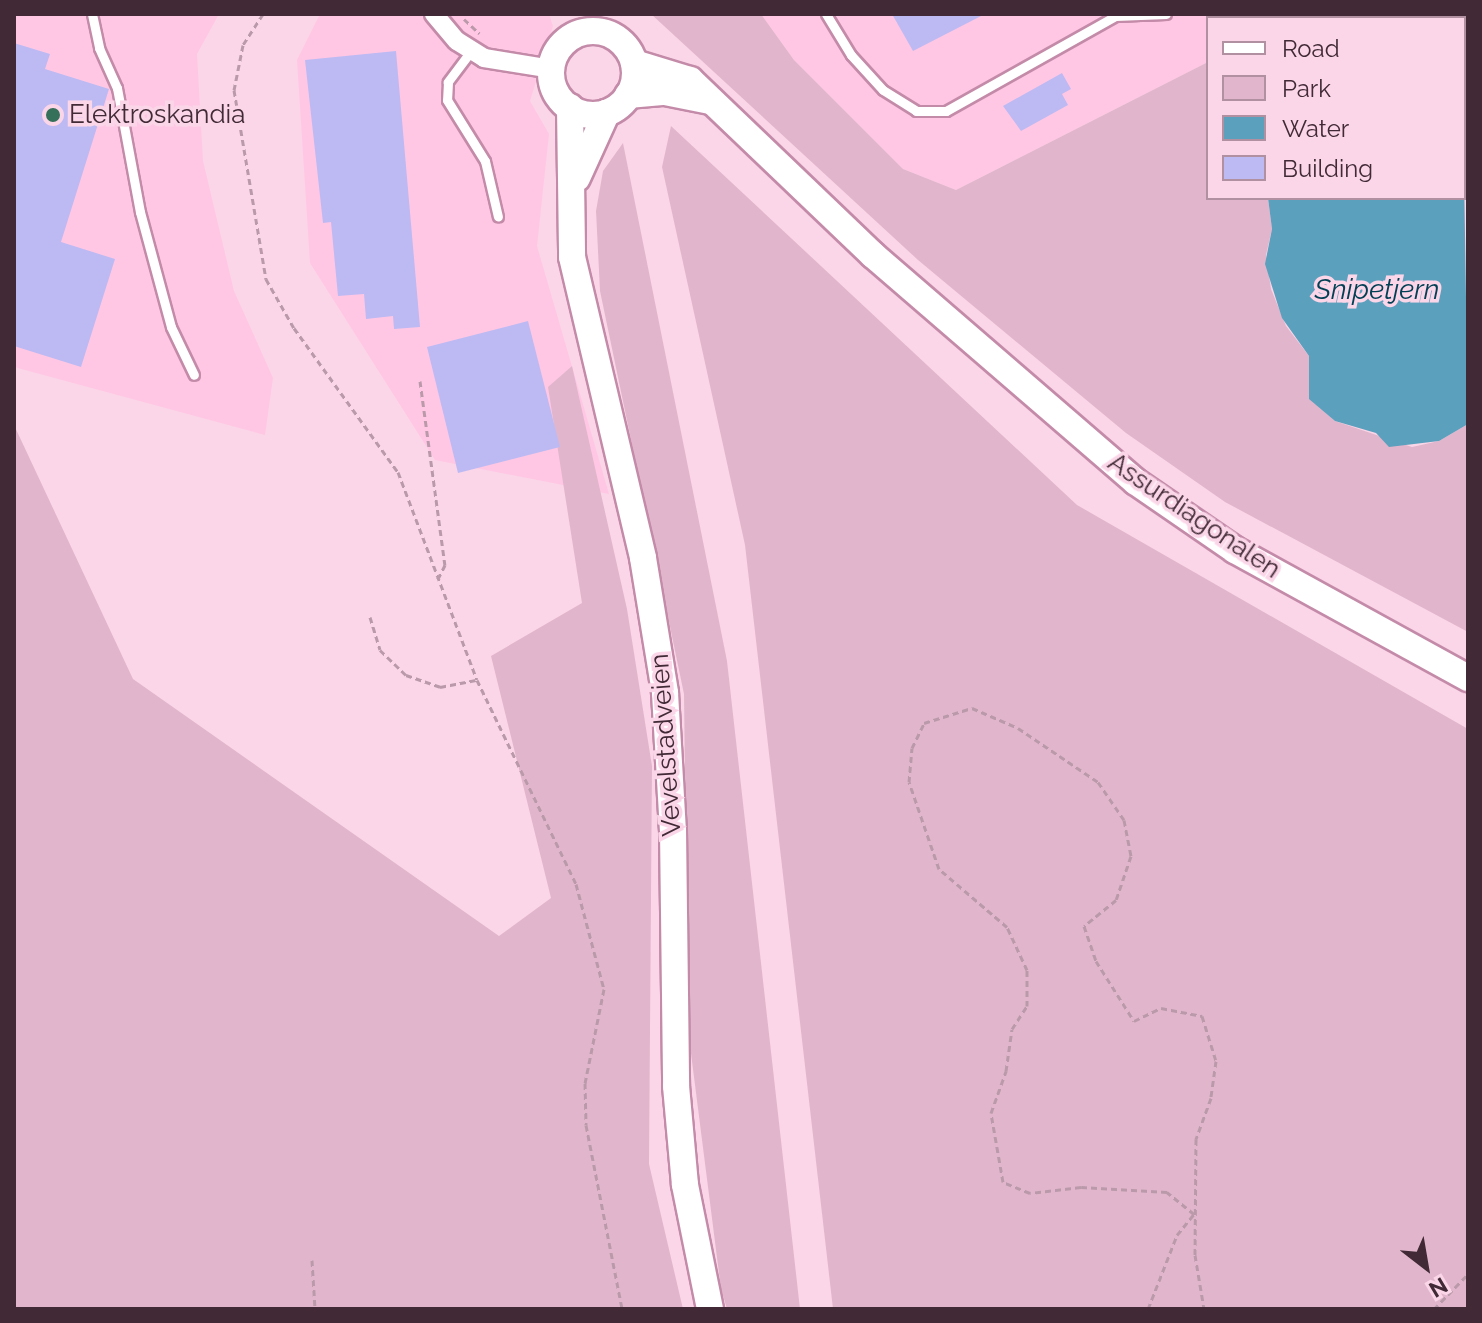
<!DOCTYPE html>
<style>
body{margin:0}
#map{position:relative;width:1482px;height:1323px;overflow:hidden;background:#fbd6e8;font-family:Raleway,sans-serif}
div>[style]{position:absolute}
.built>*{inset:0;background:#ffc7e4}
.green>*{inset:0;background:#e1b6cc}
.water>*{inset:0;background:#5ba0bd}
.building>*{inset:0;background:#bdbaf3}
.path>*{height:3px;margin-top:-1.5px;transform-origin:0;background:repeating-linear-gradient(90deg,#ba9aaa 0 6px,transparent 0 10px)}
.roads{filter:drop-shadow(2px 0 #c48ba9) drop-shadow(-2px 0 #c48ba9) drop-shadow(0 2px #c48ba9) drop-shadow(0 -2px #c48ba9)}
.lane>*{height:9px;margin:-4.5px;padding:0 4.5px;transform-origin:4.5px;border-radius:4.5px;background:#fff}
.street>*{height:18px;margin:-9px;padding:0 9px;transform-origin:9px;border-radius:9px;background:#fff}
.secondary>*{height:26px;margin:-13px;padding:0 13px;transform-origin:13px;border-radius:13px;background:#fff}
.secondary>.ring{margin:-13px;padding:0;box-sizing:content-box;background:none;border:26px solid #fff;border-radius:50%}
.dots>*{width:22px;height:22px;translate:-50% -50%;box-sizing:border-box;border:4px solid #fbd6e8;border-radius:50%}
span{translate:-50% -50%;white-space:nowrap;text-align:center;line-height:1.15;-webkit-text-stroke:7px #fbd6e8;paint-order:stroke}
.poi-label{font-size:26px;color:#412a36}
.left{translate:0 -50%;text-align:left}
.street-label{font-size:26px;color:#412a36}
.water-label{font-size:28px;color:#003f54;font-style:italic}
.frame{position:absolute;inset:0;border:16px solid #412a36;pointer-events:none}
.legend{position:absolute;left:1206px;top:16px;width:260px;height:184px;box-sizing:border-box;background:#fbd6e8;border:2px solid #b191a1;margin:0;padding:10px 14px;list-style:none;font-size:24px;color:#412a36}
.legend li{display:flex;align-items:center;gap:16px;height:40px}
.legend b{width:40px;border:2px solid #b191a1}
.north{position:absolute;left:1386px;top:1227px;width:80px;height:80px;-webkit-text-stroke:6px #fbd6e8;paint-order:stroke;rotate:149deg;font-size:22px;font-weight:700;line-height:32px;text-align:center;color:#412a36}
.north::after{content:'';display:block;margin:auto;width:28px;height:36px;background:#412a36;clip-path:polygon(50% 0,100% 100%,50% 72%,0 100%)}
</style>
<div id="map">
<div class="built">
<i style="clip-path:polygon(14px 14px,219px 14px,197px 54px,203px 161px,234px 291px,273px 378px,265px 435px,14px 367px)"></i>
<i style="clip-path:polygon(320px 14px,549px 14px,553px 26px,530px 101px,549px 134px,537px 246px,609px 494px,435px 460px,310px 263px,297px 60px)"></i>
<i style="clip-path:polygon(761px 14px,1302px 14px,1208px 18px,1208px 62px,956px 190px,903px 169px,794px 60px)"></i>
<i style="clip-path:polygon(1378px 14px,1468px 14px,1468px 23px,1464px 25px,1464px 18px)"></i>
</div>
<div class="green">
<i style="clip-path:polygon(651px 14px,761px 14px,794px 60px,903px 169px,956px 190px,1208px 62px,1208px 198px,1268px 198px,1272px 229px,1266px 255px,1271px 289px,1286px 326px,1309px 356px,1310px 399px,1335px 421px,1412px 447px,1439px 441px,1468px 424px,1468px 632px,1225px 502px,1126px 433px,918px 260px)"></i>
<i style="clip-path:polygon(1302px 14px,1378px 14px,1403px 18px,1293px 18px)"></i>
<i style="clip-path:polygon(1464px 28px,1468px 28px,1468px 173px,1464px 170px)"></i>
<i style="clip-path:polygon(671px 126px,1077px 505px,1468px 729px,1468px 1309px,833px 1309px,745px 545px,662px 167px)"></i>
<i style="clip-path:polygon(623px 143px,727px 661px,800px 1309px,727px 1309px,721px 1289px,688px 1030px,684px 694px,600px 291px,596px 211px,603px 171px)"></i>
<i style="clip-path:polygon(572px 366px,627px 609px,652px 766px,649px 1164px,683px 1309px,14px 1309px,14px 425px,133px 679px,499px 936px,551px 898px,491px 656px,582px 603px,548px 387px)"></i>
</div>
<div class="water">
<i style="clip-path:polygon(1464px 170px,1468px 424px,1439px 441px,1389px 447px,1376px 433px,1335px 421px,1309px 399px,1309px 356px,1282px 318px,1265px 264px,1272px 229px,1268px 198px,1464px 198px)"></i>
</div>
<div class="building">
<i style="clip-path:polygon(892px 14px,985px 14px,913px 51px)"></i>
<i style="clip-path:polygon(14px 43px,50px 54px,45px 69px,109px 89px,61px 242px,115px 259px,81px 367px,14px 346px)"></i>
<i style="clip-path:polygon(396px 51px,420px 327px,394px 329px,393px 316px,366px 319px,364px 294px,338px 296px,331px 222px,323px 223px,305px 60px)"></i>
<i style="clip-path:polygon(1062px 73px,1071px 89px,1062px 94px,1068px 105px,1021px 131px,1003px 106px)"></i>
<i style="clip-path:polygon(528px 321px,560px 447px,458px 473px,427px 347px)"></i>
</div>
<div class="path">
<i style="left:263px;top:14px;width:37px;rotate:123deg"></i>
<i style="left:243px;top:45px;width:46px;rotate:101.3deg"></i>
<i style="left:234px;top:90px;width:192px;rotate:80.4deg"></i>
<i style="left:266px;top:279px;width:56px;rotate:60.3deg"></i>
<i style="left:294px;top:328px;width:178px;rotate:54.2deg"></i>
<i style="left:398px;top:472px;width:222px;rotate:69.2deg"></i>
<i style="left:477px;top:680px;width:227px;rotate:64.1deg"></i>
<i style="left:576px;top:884px;width:109px;rotate:75.1deg"></i>
<i style="left:604px;top:989px;width:96px;rotate:101.4deg"></i>
<i style="left:585px;top:1083px;width:42px;rotate:88.6deg"></i>
<i style="left:586px;top:1125px;width:187px;rotate:78.9deg"></i>
<i style="left:464px;top:19px;width:21px;rotate:43deg"></i>
<i style="left:420px;top:381px;width:186px;rotate:82.3deg"></i>
<i style="left:445px;top:565px;width:18px;rotate:117deg"></i>
<i style="left:370px;top:617px;width:34px;rotate:73deg"></i>
<i style="left:380px;top:650px;width:36px;rotate:44deg"></i>
<i style="left:406px;top:675px;width:36px;rotate:19deg"></i>
<i style="left:440px;top:687px;width:38px;rotate:-11deg"></i>
<i style="left:1194px;top:1214px;width:35px;rotate:-141deg"></i>
<i style="left:1167px;top:1192px;width:86px;rotate:-176.7deg"></i>
<i style="left:1081px;top:1187px;width:51px;rotate:173.3deg"></i>
<i style="left:1030px;top:1193px;width:29px;rotate:-158deg"></i>
<i style="left:1003px;top:1182px;width:70px;rotate:-99.9deg"></i>
<i style="left:991px;top:1113px;width:45px;rotate:-70.3deg"></i>
<i style="left:1006px;top:1071px;width:42px;rotate:-81.9deg"></i>
<i style="left:1012px;top:1029px;width:27px;rotate:-57deg"></i>
<i style="left:1027px;top:1006px;width:36px;rotate:-90deg"></i>
<i style="left:1027px;top:970px;width:47px;rotate:-114.9deg"></i>
<i style="left:1007px;top:927px;width:89px;rotate:-139.5deg"></i>
<i style="left:939px;top:869px;width:92px;rotate:-109deg"></i>
<i style="left:909px;top:782px;width:34px;rotate:-85deg"></i>
<i style="left:912px;top:748px;width:28px;rotate:-64deg"></i>
<i style="left:924px;top:723px;width:50px;rotate:-17.4deg"></i>
<i style="left:972px;top:708px;width:50px;rotate:23.5deg"></i>
<i style="left:1018px;top:728px;width:97px;rotate:34deg"></i>
<i style="left:1098px;top:782px;width:46px;rotate:55.6deg"></i>
<i style="left:1124px;top:820px;width:37px;rotate:79deg"></i>
<i style="left:1131px;top:856px;width:46px;rotate:108.8deg"></i>
<i style="left:1116px;top:900px;width:41px;rotate:140.9deg"></i>
<i style="left:1084px;top:926px;width:37px;rotate:71deg"></i>
<i style="left:1096px;top:961px;width:71px;rotate:57.7deg"></i>
<i style="left:1134px;top:1021px;width:30px;rotate:-26deg"></i>
<i style="left:1161px;top:1008px;width:42px;rotate:11deg"></i>
<i style="left:1202px;top:1016px;width:47px;rotate:72.7deg"></i>
<i style="left:1216px;top:1061px;width:37px;rotate:98deg"></i>
<i style="left:1211px;top:1098px;width:44px;rotate:110.1deg"></i>
<i style="left:1196px;top:1139px;width:116px;rotate:90.5deg"></i>
<i style="left:1195px;top:1255px;width:55px;rotate:80.5deg"></i>
<i style="left:312px;top:1260px;width:49px;rotate:86.5deg"></i>
<i style="left:1148px;top:1309px;width:79px;rotate:-68.6deg"></i>
<i style="left:1177px;top:1235px;width:27px;rotate:-51deg"></i>
<i style="left:1434px;top:1309px;width:49px;rotate:-45.8deg"></i>
</div>
<div class="roads">
<div class="lane">
<i style="left:92px;top:14px;width:35px;rotate:78deg"></i>
<i style="left:99px;top:48px;width:44px;rotate:65.8deg"></i>
<i style="left:117px;top:88px;width:126px;rotate:79.5deg"></i>
<i style="left:140px;top:212px;width:119px;rotate:74.9deg"></i>
<i style="left:171px;top:327px;width:53px;rotate:64.4deg"></i>
<i style="left:826px;top:14px;width:48px;rotate:58.6deg"></i>
<i style="left:851px;top:55px;width:47px;rotate:47.6deg"></i>
<i style="left:883px;top:90px;width:39px;rotate:32deg"></i>
<i style="left:916px;top:111px;width:30px"></i>
<i style="left:946px;top:111px;width:194px;rotate:-29.3deg"></i>
<i style="left:1115px;top:16px;width:51px;rotate:-2.2deg"></i>
<i style="left:471px;top:51px;width:39px;rotate:127deg"></i>
<i style="left:448px;top:82px;width:18px;rotate:93deg"></i>
<i style="left:447px;top:100px;width:72px;rotate:58.1deg"></i>
<i style="left:485px;top:161px;width:57px;rotate:76.9deg"></i>
</div>
<div class="street">
<i style="left:434px;top:14px;width:35px;rotate:50deg"></i>
<i style="left:457px;top:41px;width:32px;rotate:32deg"></i>
<i style="left:484px;top:58px;width:68px;rotate:9.3deg"></i>
</div>
<div class="secondary">
<i class="ring" style="left:551px;top:31px;width:58px;height:58px"></i>
<i style="left:634px;top:63px;width:59px;rotate:16.9deg"></i>
<i style="left:690px;top:80px;width:253px;rotate:43.7deg"></i>
<i style="left:873px;top:255px;width:347px;rotate:40.8deg"></i>
<i style="left:1136px;top:482px;width:120px;rotate:34.5deg"></i>
<i style="left:1235px;top:550px;width:266px;rotate:28.8deg"></i>
<i style="left:628px;top:95px;width:37px;rotate:-5deg"></i>
<i style="left:665px;top:92px;width:46px;rotate:11.3deg"></i>
<i style="left:570px;top:107px;width:150px;rotate:89.2deg"></i>
<i style="left:572px;top:257px;width:309px;rotate:76.7deg"></i>
<i style="left:643px;top:558px;width:137px;rotate:80.7deg"></i>
<i style="left:665px;top:693px;width:137px;rotate:86.7deg"></i>
<i style="left:673px;top:830px;width:256px;rotate:89.3deg"></i>
<i style="left:676px;top:1086px;width:99px;rotate:84.8deg"></i>
<i style="left:685px;top:1185px;width:126px;rotate:78.6deg"></i>
<i style="left:577px;top:178px;width:72px;rotate:-65.6deg"></i>
</div>
</div>
<div class="dots">
<i style="left:53px;top:115px;background:#35705a"></i>
</div>
<div class="poi-label">
<span class="left" style="left:69px;top:115px">Elektroskandia</span>
</div>
<div class="street-label">
<span style="left:1194px;top:516px;rotate:34deg">Assurdiagonalen</span>
<span style="left:666px;top:745px;rotate:-94deg">Vevelstadveien</span>
</div>
<div class="water-label">
<span style="left:1377px;top:290px">Snipetjern</span>
</div>
<div class="frame"></div>
<ul class="legend">
<li><b style="height:10px;background:#fff"></b>Road</li>
<li><b style="height:22px;background:#e1b6cc"></b>Park</li>
<li><b style="height:22px;background:#5ba0bd"></b>Water</li>
<li><b style="height:22px;background:#bdbaf3"></b>Building</li>
</ul>
<div class="north">N</div>
</div>
